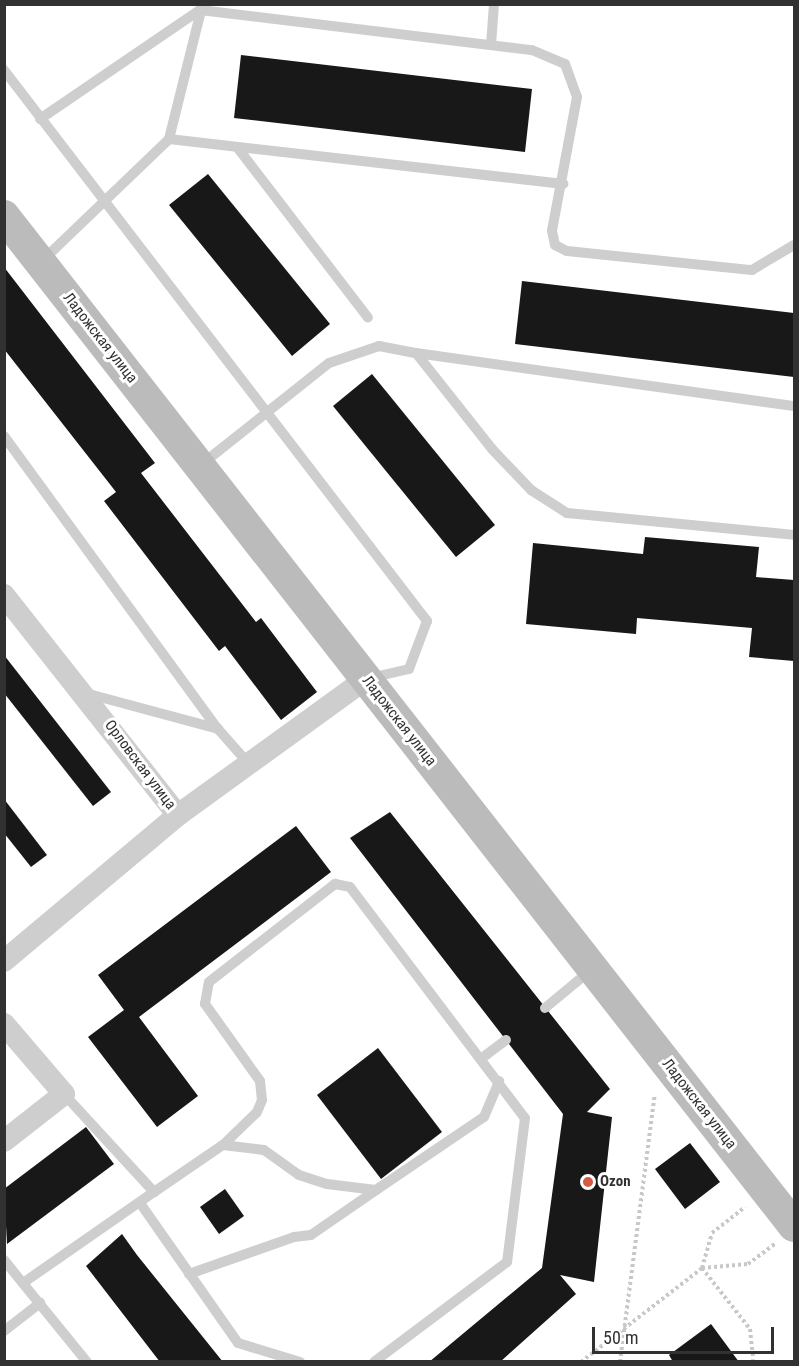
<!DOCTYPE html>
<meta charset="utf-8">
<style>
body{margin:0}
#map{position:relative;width:799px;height:1366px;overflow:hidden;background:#fff;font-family:"Roboto Condensed",sans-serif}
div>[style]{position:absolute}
.building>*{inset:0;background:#181818}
.path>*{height:4px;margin-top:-2px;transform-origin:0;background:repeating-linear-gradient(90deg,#c8c8c8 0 3px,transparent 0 6px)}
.lane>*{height:10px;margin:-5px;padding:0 5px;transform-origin:5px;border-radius:5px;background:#cecece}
.street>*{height:22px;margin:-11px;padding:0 11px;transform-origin:11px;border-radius:11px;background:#cecece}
.secondary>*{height:32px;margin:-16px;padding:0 16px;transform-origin:16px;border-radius:16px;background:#bbb}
.dots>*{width:16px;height:16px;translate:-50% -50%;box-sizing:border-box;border:3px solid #fff;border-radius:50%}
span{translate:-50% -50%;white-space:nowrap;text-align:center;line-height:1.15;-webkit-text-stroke:6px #fff;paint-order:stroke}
.street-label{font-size:15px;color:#313131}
.poi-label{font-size:15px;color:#313131;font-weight:700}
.left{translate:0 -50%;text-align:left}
.frame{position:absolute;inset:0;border:6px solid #313131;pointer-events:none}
.scale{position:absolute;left:592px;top:1327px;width:182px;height:27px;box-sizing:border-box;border:3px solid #313131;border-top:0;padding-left:8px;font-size:18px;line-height:21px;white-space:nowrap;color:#313131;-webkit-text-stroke:4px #fff;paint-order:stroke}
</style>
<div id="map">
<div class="building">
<i style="clip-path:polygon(241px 55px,532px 89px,525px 152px,234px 118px)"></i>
<i style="clip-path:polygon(208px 174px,330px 324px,292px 356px,169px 205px)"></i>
<i style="clip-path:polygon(4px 267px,155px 463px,141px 473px,256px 622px,261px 618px,317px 692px,281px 720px,225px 646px,219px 651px,104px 501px,116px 492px,4px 349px)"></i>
<i style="clip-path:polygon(522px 281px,794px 313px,794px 377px,515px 344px)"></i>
<i style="clip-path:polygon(372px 374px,495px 525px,456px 557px,333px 406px)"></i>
<i style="clip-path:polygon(645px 537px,759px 547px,756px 577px,794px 580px,794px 661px,749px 657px,752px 628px,637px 618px,636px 634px,526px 624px,533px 543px,643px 554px)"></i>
<i style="clip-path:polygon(4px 655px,111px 792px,93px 806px,4px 693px)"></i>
<i style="clip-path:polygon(4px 799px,47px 855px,31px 867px,4px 833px)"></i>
<i style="clip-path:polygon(390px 812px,610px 1089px,587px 1112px,612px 1117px,594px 1282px,560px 1275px,576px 1294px,500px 1362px,429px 1362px,542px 1268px,563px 1114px,350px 838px)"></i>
<i style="clip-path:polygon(296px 826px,331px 872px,139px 1017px,198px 1096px,157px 1127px,88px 1037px,124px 1010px,98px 975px)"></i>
<i style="clip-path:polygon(378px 1048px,442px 1132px,381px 1179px,317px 1095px)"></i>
<i style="clip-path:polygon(86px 1127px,114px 1164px,7px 1244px,4px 1189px)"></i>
<i style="clip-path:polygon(690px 1143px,720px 1182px,685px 1209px,655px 1169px)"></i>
<i style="clip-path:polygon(225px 1189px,244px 1216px,219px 1234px,200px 1207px)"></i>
<i style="clip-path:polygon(122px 1234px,137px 1255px,223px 1362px,160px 1362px,86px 1266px)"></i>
<i style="clip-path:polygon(711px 1324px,739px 1362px,673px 1362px,669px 1355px)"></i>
</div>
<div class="path">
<i style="left:702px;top:1268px;width:78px;rotate:51.8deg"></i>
<i style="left:750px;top:1329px;width:31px;rotate:84deg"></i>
<i style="left:702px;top:1268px;width:46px;rotate:-5deg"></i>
<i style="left:748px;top:1264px;width:34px;rotate:-37deg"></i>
<i style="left:581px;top:1362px;width:153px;rotate:-37.8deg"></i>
<i style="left:702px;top:1268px;width:36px;rotate:-74deg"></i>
<i style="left:712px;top:1233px;width:42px;rotate:-38.2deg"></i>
<i style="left:620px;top:1362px;width:270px;rotate:-82.6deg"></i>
</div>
<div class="lane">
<i style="left:491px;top:45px;width:41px;rotate:-85.8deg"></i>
<i style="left:4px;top:70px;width:695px;rotate:52.49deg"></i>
<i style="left:427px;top:621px;width:51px;rotate:110.6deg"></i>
<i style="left:409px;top:669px;width:40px;rotate:167deg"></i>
<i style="left:40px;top:119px;width:194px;rotate:-34.3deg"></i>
<i style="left:200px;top:10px;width:334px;rotate:6.9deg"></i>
<i style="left:532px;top:50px;width:36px;rotate:23deg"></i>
<i style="left:565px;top:64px;width:35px;rotate:70deg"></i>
<i style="left:577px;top:97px;width:136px;rotate:100.6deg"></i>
<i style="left:552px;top:231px;width:14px;rotate:78deg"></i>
<i style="left:555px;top:245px;width:13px;rotate:27deg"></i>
<i style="left:567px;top:251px;width:186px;rotate:5.9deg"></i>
<i style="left:752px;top:270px;width:49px;rotate:-30.8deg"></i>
<i style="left:169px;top:139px;width:397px;rotate:6.5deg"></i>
<i style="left:237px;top:147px;width:215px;rotate:52.5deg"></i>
<i style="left:43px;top:260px;width:175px;rotate:-43.8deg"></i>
<i style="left:169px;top:139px;width:136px;rotate:-76deg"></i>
<i style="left:416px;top:353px;width:382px;rotate:8deg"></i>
<i style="left:4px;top:436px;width:363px;rotate:53.9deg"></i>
<i style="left:218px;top:729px;width:47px;rotate:48.5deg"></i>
<i style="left:202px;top:464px;width:162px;rotate:-38.5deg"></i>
<i style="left:329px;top:363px;width:53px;rotate:-18.8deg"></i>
<i style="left:379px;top:346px;width:38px;rotate:11deg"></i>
<i style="left:416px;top:353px;width:122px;rotate:51.6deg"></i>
<i style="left:492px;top:449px;width:57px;rotate:46.4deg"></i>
<i style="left:531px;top:490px;width:43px;rotate:32.6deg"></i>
<i style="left:567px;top:513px;width:228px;rotate:5.5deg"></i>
<i style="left:85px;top:693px;width:138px;rotate:15.1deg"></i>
<i style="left:545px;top:1008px;width:61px;rotate:-39.7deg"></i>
<i style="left:482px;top:1058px;width:30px;rotate:-37deg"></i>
<i style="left:223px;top:1145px;width:41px;rotate:7deg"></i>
<i style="left:264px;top:1150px;width:43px;rotate:35.5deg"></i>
<i style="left:299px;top:1175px;width:29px;rotate:18deg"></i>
<i style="left:327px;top:1184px;width:49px;rotate:7deg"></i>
<i style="left:376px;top:1190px;width:130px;rotate:-34.1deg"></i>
<i style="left:484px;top:1117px;width:39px;rotate:-67deg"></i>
<i style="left:154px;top:1192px;width:83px;rotate:-34.3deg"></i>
<i style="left:223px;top:1145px;width:47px;rotate:-44.1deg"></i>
<i style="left:257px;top:1112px;width:13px;rotate:-67deg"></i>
<i style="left:262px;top:1100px;width:19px;rotate:-96deg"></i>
<i style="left:260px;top:1081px;width:95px;rotate:-125.5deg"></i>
<i style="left:205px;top:1004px;width:22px;rotate:-80deg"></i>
<i style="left:209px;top:982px;width:160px;rotate:-37.9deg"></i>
<i style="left:335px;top:884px;width:15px;rotate:11deg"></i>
<i style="left:350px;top:887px;width:290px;rotate:52.9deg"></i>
<i style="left:525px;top:1118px;width:145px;rotate:97.1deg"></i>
<i style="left:507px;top:1262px;width:166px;rotate:143.1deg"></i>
<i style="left:140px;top:1203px;width:171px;rotate:55deg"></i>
<i style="left:238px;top:1343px;width:65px;rotate:17deg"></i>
<i style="left:4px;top:1260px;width:132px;rotate:50.9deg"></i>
<i style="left:189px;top:1274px;width:111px;rotate:-19.4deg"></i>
<i style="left:294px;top:1237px;width:17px;rotate:-7deg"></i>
<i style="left:311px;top:1235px;width:79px;rotate:-34.7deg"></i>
<i style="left:23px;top:1283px;width:160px;rotate:-34.8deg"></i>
<i style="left:154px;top:1192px;width:133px;rotate:-132.6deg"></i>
<i style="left:4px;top:1331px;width:46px;rotate:-37.9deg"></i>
</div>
<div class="street">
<i style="left:4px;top:595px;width:280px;rotate:51.7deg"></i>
<i style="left:178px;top:815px;width:227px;rotate:140deg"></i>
<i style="left:178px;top:815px;width:232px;rotate:-35.9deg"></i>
<i style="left:4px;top:1024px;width:92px;rotate:49.4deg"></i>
<i style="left:64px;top:1094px;width:76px;rotate:141.9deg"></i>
</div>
<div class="secondary">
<i style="left:4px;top:216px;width:1282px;rotate:51.97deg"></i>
</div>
<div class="dots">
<i style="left:588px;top:1182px;background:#d55a46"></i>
</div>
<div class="street-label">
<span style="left:100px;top:338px;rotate:52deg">Ладожская улица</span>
<span style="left:399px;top:721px;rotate:52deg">Ладожская улица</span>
<span style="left:140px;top:765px;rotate:53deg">Орловская улица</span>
<span style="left:699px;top:1104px;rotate:52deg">Ладожская улица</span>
</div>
<div class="poi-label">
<span class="left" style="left:600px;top:1182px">Ozon</span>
</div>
<div class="frame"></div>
<div class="scale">50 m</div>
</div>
